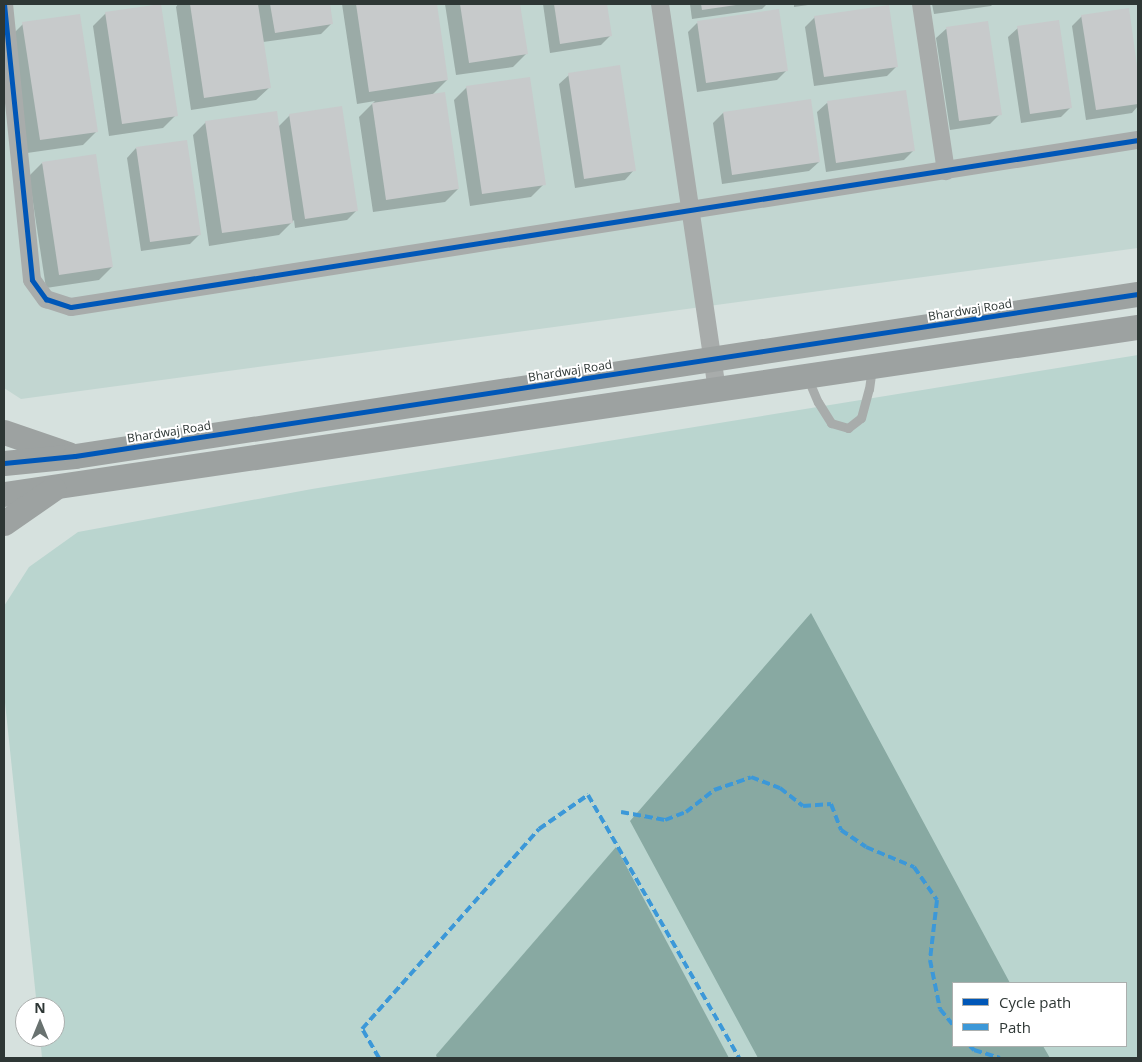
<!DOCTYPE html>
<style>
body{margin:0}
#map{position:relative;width:1142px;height:1062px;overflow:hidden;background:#d6e1de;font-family:"Open Sans",sans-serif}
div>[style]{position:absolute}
.built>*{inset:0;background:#c2d6d1}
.green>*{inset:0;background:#bad5cf}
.water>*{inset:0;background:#88a9a2}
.shadow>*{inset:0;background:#0003}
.building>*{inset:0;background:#c7cacb}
.lane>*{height:9px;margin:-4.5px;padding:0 4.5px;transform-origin:4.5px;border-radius:4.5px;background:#a8acab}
.street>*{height:18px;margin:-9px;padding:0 9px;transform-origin:9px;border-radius:9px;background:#a8acab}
.secondary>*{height:25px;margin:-12.5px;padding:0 12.5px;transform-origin:12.5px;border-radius:12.5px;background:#9da2a1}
.quiet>*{height:4px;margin-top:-2px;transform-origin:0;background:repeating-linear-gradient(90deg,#3c98d8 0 8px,transparent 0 12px)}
.cycleway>*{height:5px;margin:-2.5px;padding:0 2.5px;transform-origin:2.5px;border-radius:2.5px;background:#0057b8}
span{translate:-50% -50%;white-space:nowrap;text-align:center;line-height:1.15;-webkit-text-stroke:4px #fff;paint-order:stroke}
.street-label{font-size:12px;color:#2e3735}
.frame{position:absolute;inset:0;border:5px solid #2e3735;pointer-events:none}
.legend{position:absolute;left:952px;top:982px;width:175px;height:65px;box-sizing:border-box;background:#fff;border:1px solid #abafae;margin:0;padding:6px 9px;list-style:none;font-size:15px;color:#2e3735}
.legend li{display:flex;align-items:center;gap:10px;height:25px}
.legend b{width:25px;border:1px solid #abafae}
.north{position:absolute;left:15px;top:997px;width:50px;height:50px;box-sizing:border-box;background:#fff;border:1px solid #abafae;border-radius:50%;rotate:0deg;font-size:14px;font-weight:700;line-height:20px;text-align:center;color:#2e3735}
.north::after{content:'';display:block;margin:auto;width:18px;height:22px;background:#697270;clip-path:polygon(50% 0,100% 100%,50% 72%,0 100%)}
</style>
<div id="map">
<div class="built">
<i style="clip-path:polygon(4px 4px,1138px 4px,1138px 248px,21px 399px,4px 388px)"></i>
</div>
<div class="green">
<i style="clip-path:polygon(evenodd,1138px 355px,1138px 1058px,42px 1058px,40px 1037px,55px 1037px,55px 1007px,37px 1007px,4px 693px,4px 606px,29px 567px,78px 532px,312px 489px,1138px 355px,953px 983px,1126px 983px,1126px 1046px,953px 1046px,953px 983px)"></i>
</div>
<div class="water">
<i style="clip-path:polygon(811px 613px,1010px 983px,953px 983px,953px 1046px,1043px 1046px,1050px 1058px,758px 1058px,630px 821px)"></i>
<i style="clip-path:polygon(616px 847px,729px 1058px,437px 1058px,436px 1055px)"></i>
</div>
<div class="shadow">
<i style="clip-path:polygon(178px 4px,328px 4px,331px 24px,321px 34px,263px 42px,270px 87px,256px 100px,191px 110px,176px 7px)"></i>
<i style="clip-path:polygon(342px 4px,435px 4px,447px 80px,431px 96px,458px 189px,445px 202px,373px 212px,359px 117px,375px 101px,357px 104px)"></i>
<i style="clip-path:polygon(445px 4px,519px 4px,526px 54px,513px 67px,456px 75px)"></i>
<i style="clip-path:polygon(543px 4px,606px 4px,611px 35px,601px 45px,550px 53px)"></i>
<i style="clip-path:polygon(690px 4px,767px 4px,762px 9px,692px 19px)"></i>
<i style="clip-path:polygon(794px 4px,815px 4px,794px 7px)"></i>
<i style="clip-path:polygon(932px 4px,993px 4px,991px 6px,934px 14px)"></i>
<i style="clip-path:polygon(1128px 9px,1138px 81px,1138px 106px,1132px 113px,1086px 120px,1072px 26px,1082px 16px)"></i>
<i style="clip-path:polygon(106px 13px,176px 115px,163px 128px,109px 136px,93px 26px)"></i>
<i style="clip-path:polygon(815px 17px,897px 66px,887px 76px,814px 86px,805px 27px)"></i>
<i style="clip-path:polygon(697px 23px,787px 70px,777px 80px,697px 92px,688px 32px)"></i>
<i style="clip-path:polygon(987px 23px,1000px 114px,990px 124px,950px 130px,936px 38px,946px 29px)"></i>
<i style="clip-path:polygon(23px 24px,96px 132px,83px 145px,27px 153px,10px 37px)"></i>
<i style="clip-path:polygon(1018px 28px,1071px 107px,1061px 117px,1021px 123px,1008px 37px)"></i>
<i style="clip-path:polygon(569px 75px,634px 170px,625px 180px,575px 188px,559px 84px)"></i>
<i style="clip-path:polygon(467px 87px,544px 184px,531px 197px,470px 206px,454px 100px)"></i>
<i style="clip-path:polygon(810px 100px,819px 162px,809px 171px,722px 184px,713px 123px,723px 113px)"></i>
<i style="clip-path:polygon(827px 103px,914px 150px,904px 160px,826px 172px,817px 112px)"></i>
<i style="clip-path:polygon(290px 115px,357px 210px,347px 220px,295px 228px,294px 220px,279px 235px,209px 246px,193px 135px,206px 122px,278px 127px)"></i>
<i style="clip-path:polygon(136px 148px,200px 234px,190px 244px,141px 251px,127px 158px)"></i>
<i style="clip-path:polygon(42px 163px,112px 267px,99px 280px,46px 288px,29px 176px)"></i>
</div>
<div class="building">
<i style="clip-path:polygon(161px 4px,178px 116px,122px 124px,105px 12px)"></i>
<i style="clip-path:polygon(190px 4px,258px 4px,271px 88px,204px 98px)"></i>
<i style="clip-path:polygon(270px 4px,330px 4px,333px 24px,275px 33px)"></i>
<i style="clip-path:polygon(356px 4px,437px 4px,448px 80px,369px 92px)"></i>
<i style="clip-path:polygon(460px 4px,520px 4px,528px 54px,469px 63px)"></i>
<i style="clip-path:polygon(554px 4px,607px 4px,612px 36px,560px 44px)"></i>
<i style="clip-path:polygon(701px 4px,736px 4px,736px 5px,702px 10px)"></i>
<i style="clip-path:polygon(889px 5px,898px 67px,824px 77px,814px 16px)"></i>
<i style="clip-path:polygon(1129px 8px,1138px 73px,1138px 104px,1096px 110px,1081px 15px)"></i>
<i style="clip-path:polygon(779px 9px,788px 71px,706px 83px,697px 21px)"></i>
<i style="clip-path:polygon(80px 14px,98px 132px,40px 140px,22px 22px)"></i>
<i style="clip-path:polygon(1059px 20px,1072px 108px,1030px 114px,1017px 26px)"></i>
<i style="clip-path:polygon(988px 21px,1002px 115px,959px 121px,946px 27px)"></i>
<i style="clip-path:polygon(620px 65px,636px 171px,584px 179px,568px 73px)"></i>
<i style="clip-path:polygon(530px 77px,546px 185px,482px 194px,466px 86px)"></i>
<i style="clip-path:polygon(906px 90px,915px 151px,836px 163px,827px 101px)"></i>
<i style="clip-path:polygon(445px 92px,459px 189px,386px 200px,372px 103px)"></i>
<i style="clip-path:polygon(811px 99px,820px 162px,732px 175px,723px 112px)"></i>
<i style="clip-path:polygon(342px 106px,358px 211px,305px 219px,289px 114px)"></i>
<i style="clip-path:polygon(277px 111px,293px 223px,222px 233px,205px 121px)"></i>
<i style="clip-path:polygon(187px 140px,201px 235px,150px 242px,136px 147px)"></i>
<i style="clip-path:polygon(96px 154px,113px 267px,59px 275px,42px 162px)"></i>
</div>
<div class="lane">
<i style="left:808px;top:379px;width:25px;rotate:67deg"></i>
<i style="left:818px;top:402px;width:25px;rotate:58deg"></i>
<i style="left:831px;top:423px;width:18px;rotate:16deg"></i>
<i style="left:848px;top:428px;width:16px;rotate:-38deg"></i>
<i style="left:861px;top:418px;width:30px;rotate:-75deg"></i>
<i style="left:869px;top:389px;width:21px;rotate:-82deg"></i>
</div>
<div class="street">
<i style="left:4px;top:4px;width:277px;rotate:84.2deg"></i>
<i style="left:32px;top:280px;width:24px;rotate:54deg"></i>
<i style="left:46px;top:299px;width:26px;rotate:18deg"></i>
<i style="left:71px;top:307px;width:1080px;rotate:-8.9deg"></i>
<i style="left:660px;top:4px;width:391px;rotate:81.6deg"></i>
<i style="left:921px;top:4px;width:169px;rotate:81.5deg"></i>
</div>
<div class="secondary">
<i style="left:4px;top:432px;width:68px;rotate:19deg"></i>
<i style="left:4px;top:463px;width:71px;rotate:-5.6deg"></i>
<i style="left:75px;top:456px;width:1075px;rotate:-8.67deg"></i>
<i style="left:4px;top:494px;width:1146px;rotate:-8.38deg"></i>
<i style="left:4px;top:523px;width:60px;rotate:-34.8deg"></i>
</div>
<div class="quiet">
<i style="left:621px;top:812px;width:45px;rotate:10.3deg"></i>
<i style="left:665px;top:820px;width:22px;rotate:-21deg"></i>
<i style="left:686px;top:812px;width:36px;rotate:-38deg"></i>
<i style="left:714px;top:790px;width:39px;rotate:-19deg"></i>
<i style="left:751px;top:777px;width:31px;rotate:21deg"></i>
<i style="left:780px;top:788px;width:29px;rotate:38deg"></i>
<i style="left:803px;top:806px;width:28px;rotate:-4deg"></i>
<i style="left:831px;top:804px;width:28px;rotate:69deg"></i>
<i style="left:841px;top:830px;width:30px;rotate:34deg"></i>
<i style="left:866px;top:847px;width:52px;rotate:22.6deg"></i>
<i style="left:914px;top:867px;width:40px;rotate:55.1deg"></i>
<i style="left:937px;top:900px;width:60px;rotate:96.7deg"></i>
<i style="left:930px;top:960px;width:50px;rotate:78.5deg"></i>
<i style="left:940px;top:1009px;width:21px;rotate:51deg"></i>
<i style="left:970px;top:1046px;width:6px;rotate:45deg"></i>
<i style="left:974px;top:1050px;width:27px;rotate:17deg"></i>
<i style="left:379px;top:1058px;width:34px;rotate:-120deg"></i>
<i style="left:362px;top:1029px;width:267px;rotate:-48.5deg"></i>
<i style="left:539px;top:829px;width:60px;rotate:-34.8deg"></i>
<i style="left:588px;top:795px;width:303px;rotate:60.1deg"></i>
</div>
<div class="cycleway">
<i style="left:4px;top:4px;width:277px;rotate:84.2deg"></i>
<i style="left:32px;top:280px;width:24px;rotate:54deg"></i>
<i style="left:46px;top:299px;width:26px;rotate:18deg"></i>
<i style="left:71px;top:307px;width:1080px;rotate:-8.9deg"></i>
<i style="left:4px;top:463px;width:71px;rotate:-5.6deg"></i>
<i style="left:75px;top:456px;width:1075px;rotate:-8.67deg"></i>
</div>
<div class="street-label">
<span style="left:970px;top:310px;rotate:-9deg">Bhardwaj Road</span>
<span style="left:570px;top:371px;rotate:-9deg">Bhardwaj Road</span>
<span style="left:169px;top:432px;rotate:-9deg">Bhardwaj Road</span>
</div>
<div class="frame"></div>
<ul class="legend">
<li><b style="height:6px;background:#0057b8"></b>Cycle path</li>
<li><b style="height:6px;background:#3c98d8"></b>Path</li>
</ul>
<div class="north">N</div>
</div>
